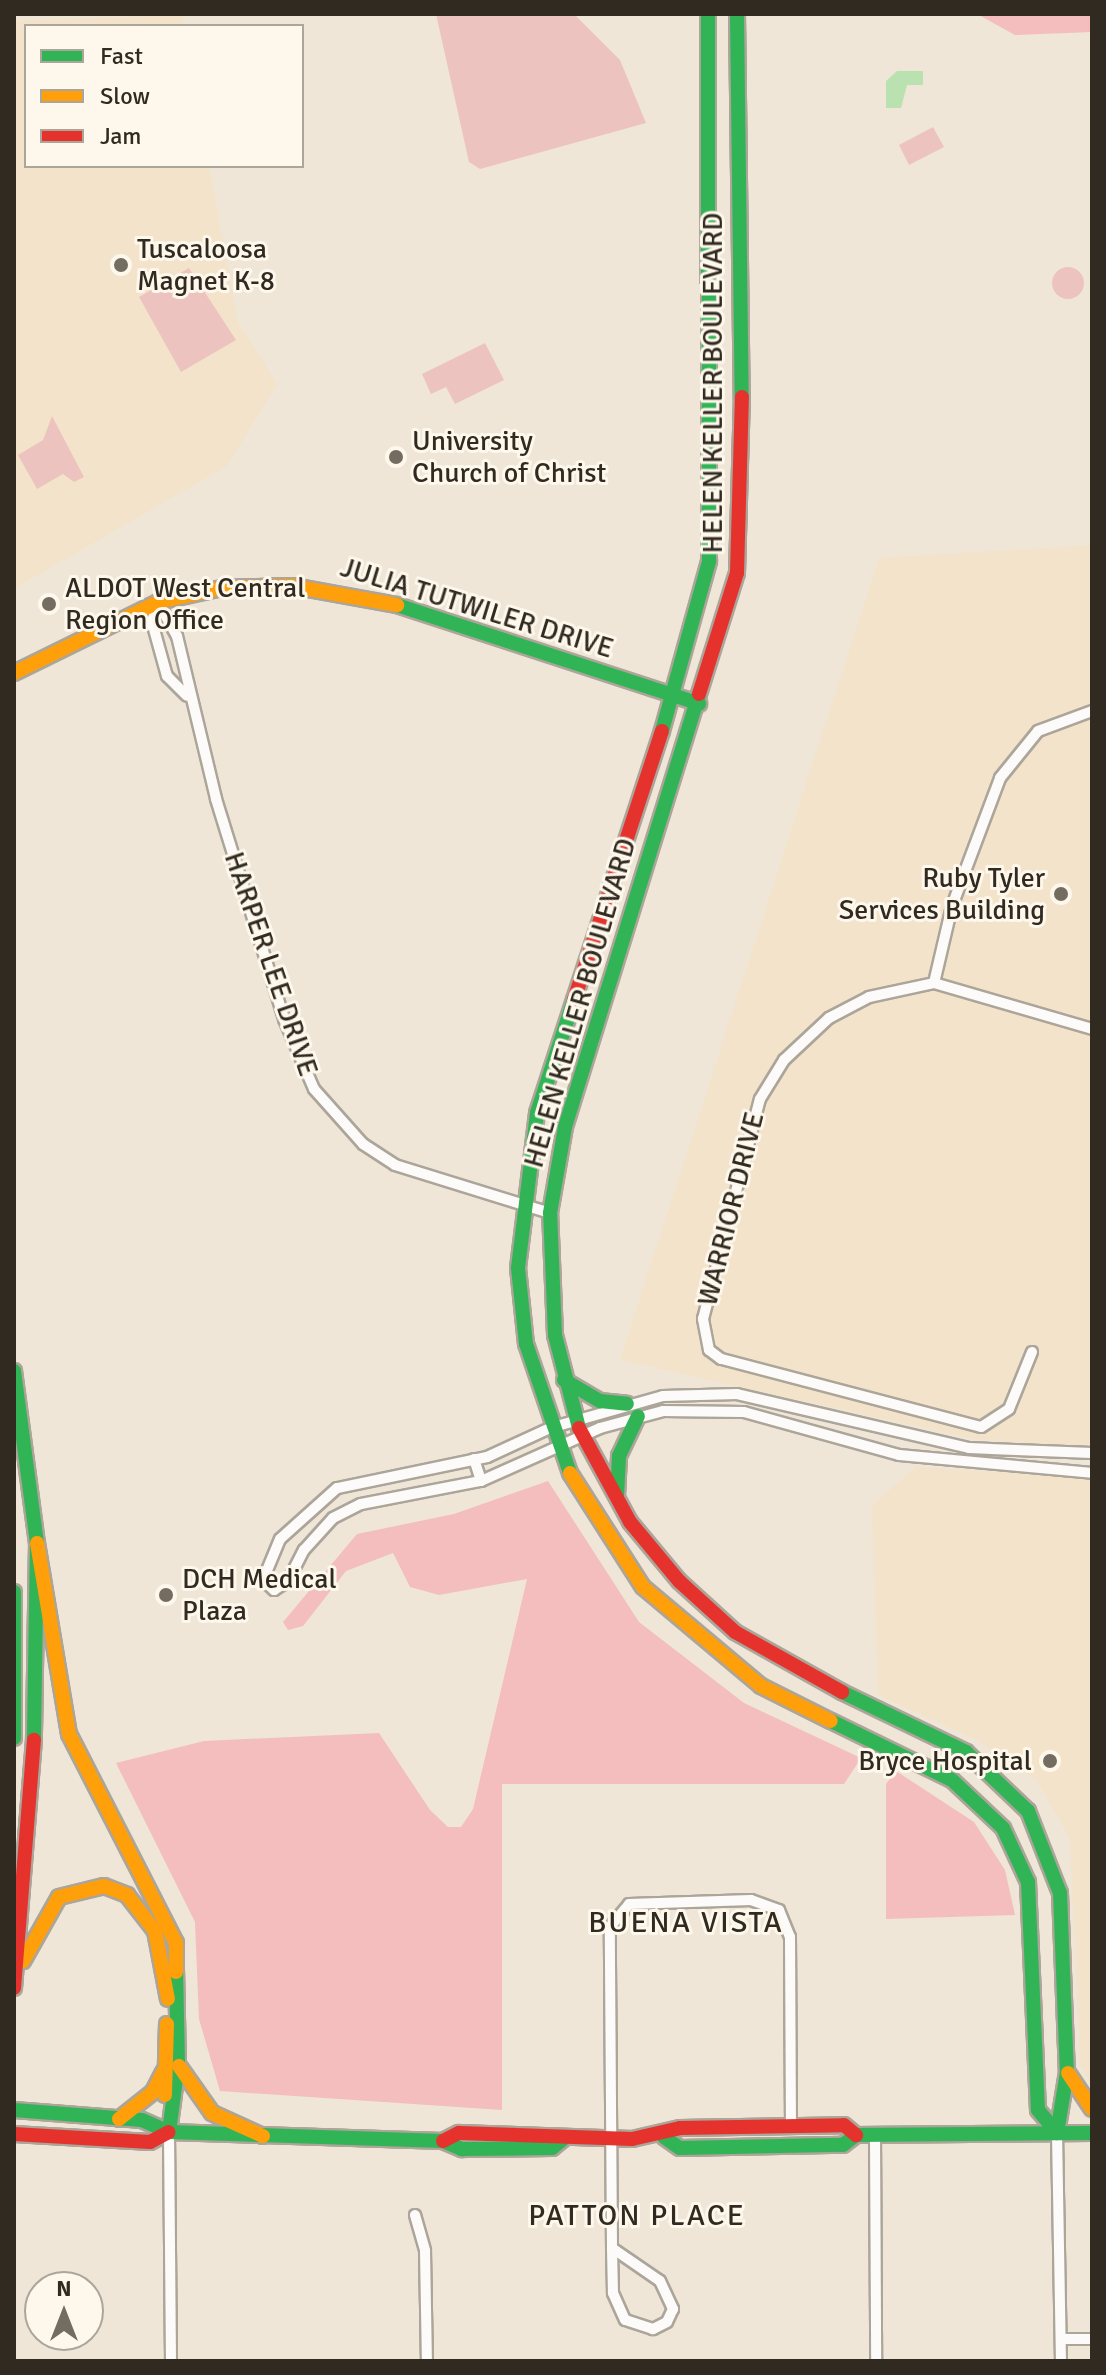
<!DOCTYPE html>
<style>
body{margin:0}
#map{position:relative;width:1106px;height:2375px;overflow:hidden;background:#efe6d7;font-family:Signika,sans-serif}
div>[style]{position:absolute}
.built>*{inset:0;background:#f3e3ca}
.green>*{inset:0;background:#edc3c0}
.round{border-radius:50%}
.forest>*{inset:0;background:#f3bebd}
.water>*{inset:0;background:#bae2b1}
.roads{filter:drop-shadow(2px 0 #aca59a) drop-shadow(-2px 0 #aca59a) drop-shadow(0 2px #aca59a) drop-shadow(0 -2px #aca59a)}
.street>*{height:10px;margin:-5px;padding:0 5px;transform-origin:5px;border-radius:5px;background:#fdfbf9}
.fast>*{height:14px;margin:-7px;padding:0 7px;transform-origin:7px;border-radius:7px;background:#30b455}
.slow>*{height:14px;margin:-7px;padding:0 7px;transform-origin:7px;border-radius:7px;background:#ff9f0a}
.jam>*{height:14px;margin:-7px;padding:0 7px;transform-origin:7px;border-radius:7px;background:#e5322d}
.dots>*{width:22px;height:22px;translate:-50% -50%;box-sizing:border-box;border:4px solid #fef7ec;border-radius:50%}
span{translate:-50% -50%;white-space:nowrap;text-align:center;line-height:1.15;-webkit-text-stroke:6px #fef7ec;paint-order:stroke}
.poi-label{font-size:28px;color:#312a20}
.left{translate:0 -50%;text-align:left}
.right{translate:-100% -50%;text-align:right}
.street-label{font-size:28px;color:#312a20}
.neighbourhood-label{font-size:30px;color:#312a20;letter-spacing:2px}
.frame{position:absolute;inset:0;border:16px solid #312a20;pointer-events:none}
.legend{position:absolute;left:24px;top:24px;width:280px;height:144px;box-sizing:border-box;background:#fef7ec;border:2px solid #aca59a;margin:0;padding:10px 14px;list-style:none;font-size:24px;color:#312a20}
.legend li{display:flex;align-items:center;gap:16px;height:40px}
.legend b{width:40px;border:2px solid #aca59a}
.north{position:absolute;left:24px;top:2271px;width:80px;height:80px;box-sizing:border-box;background:#fef7ec;border:2px solid #aca59a;border-radius:50%;rotate:0deg;font-size:22px;font-weight:700;line-height:32px;text-align:center;color:#312a20}
.north::after{content:'';display:block;margin:auto;width:28px;height:36px;background:#746c60;clip-path:polygon(50% 0,100% 100%,50% 72%,0 100%)}
</style>
<div id="map">
<div class="built">
<i style="clip-path:polygon(181px 15px,183px 26px,26px 26px,26px 166px,209px 166px,238px 322px,277px 384px,227px 466px,14px 589px,14px 21px)"></i>
<i style="clip-path:polygon(1092px 545px,1092px 1447px,974px 1439px,620px 1360px,879px 558px)"></i>
<i style="clip-path:polygon(916px 1467px,1092px 1478px,1092px 2085px,1080px 2066px,1070px 1839px,1037px 1781px,979px 1741px,878px 1695px,872px 1505px)"></i>
</div>
<div class="green">
<i style="clip-path:polygon(436px 14px,574px 14px,620px 60px,646px 123px,480px 169px,469px 162px)"></i>
<i style="clip-path:polygon(933px 127px,944px 147px,909px 165px,899px 145px)"></i>
<i class="round" style="left:1052px;top:267px;width:32px;height:32px"></i>
<i style="clip-path:polygon(189px 268px,236px 340px,181px 372px,139px 297px)"></i>
<i style="clip-path:polygon(485px 343px,504px 380px,455px 404px,446px 387px,431px 394px,422px 374px)"></i>
<i style="clip-path:polygon(52px 416px,84px 477px,74px 482px,63px 474px,37px 489px,18px 455px,43px 440px)"></i>
</div>
<div class="forest">
<i style="clip-path:polygon(977px 14px,1092px 14px,1092px 32px,1015px 35px)"></i>
<i style="clip-path:polygon(548px 1481px,639px 1622px,744px 1703px,861px 1758px,844px 1784px,502px 1784px,502px 2110px,220px 2091px,199px 2019px,195px 1922px,116px 1763px,204px 1741px,379px 1733px,430px 1810px,448px 1827px,461px 1827px,473px 1809px,527px 1579px,439px 1595px,410px 1587px,393px 1553px,346px 1571px,303px 1626px,288px 1630px,283px 1622px,357px 1534px,454px 1514px)"></i>
<i style="clip-path:polygon(896px 1771px,974px 1822px,1005px 1870px,1015px 1915px,886px 1919px,886px 1784px)"></i>
</div>
<div class="water">
<i style="clip-path:polygon(897px 71px,923px 71px,923px 85px,907px 85px,901px 108px,886px 108px,886px 81px)"></i>
</div>
<div class="roads">
<div class="street">
<i style="left:158px;top:602px;width:39px;rotate:61deg"></i>
<i style="left:177px;top:636px;width:168px;rotate:76.5deg"></i>
<i style="left:216px;top:799px;width:230px;rotate:72.8deg"></i>
<i style="left:284px;top:1019px;width:76px;rotate:66.8deg"></i>
<i style="left:314px;top:1089px;width:74px;rotate:48.3deg"></i>
<i style="left:363px;top:1144px;width:38px;rotate:33deg"></i>
<i style="left:395px;top:1165px;width:162px;rotate:17.2deg"></i>
<i style="left:158px;top:602px;width:21px;rotate:107deg"></i>
<i style="left:152px;top:622px;width:56px;rotate:74.5deg"></i>
<i style="left:167px;top:676px;width:28px;rotate:45deg"></i>
<i style="left:934px;top:983px;width:79px;rotate:-76.8deg"></i>
<i style="left:952px;top:906px;width:137px;rotate:-69.4deg"></i>
<i style="left:1000px;top:778px;width:60px;rotate:-51deg"></i>
<i style="left:1038px;top:731px;width:58px;rotate:-20.3deg"></i>
<i style="left:1032px;top:1352px;width:61px;rotate:112deg"></i>
<i style="left:1009px;top:1409px;width:33px;rotate:147deg"></i>
<i style="left:981px;top:1427px;width:269px;rotate:-165.3deg"></i>
<i style="left:721px;top:1359px;width:15px;rotate:-143deg"></i>
<i style="left:709px;top:1350px;width:32px;rotate:-101deg"></i>
<i style="left:703px;top:1319px;width:227px;rotate:-75.5deg"></i>
<i style="left:760px;top:1099px;width:46px;rotate:-58.4deg"></i>
<i style="left:784px;top:1060px;width:62px;rotate:-43deg"></i>
<i style="left:829px;top:1018px;width:45px;rotate:-27.7deg"></i>
<i style="left:869px;top:997px;width:66px;rotate:-12.2deg"></i>
<i style="left:934px;top:983px;width:165px;rotate:16.2deg"></i>
<i style="left:1092px;top:1453px;width:123px;rotate:-177.7deg"></i>
<i style="left:969px;top:1448px;width:238px;rotate:-166.9deg"></i>
<i style="left:737px;top:1394px;width:74px;rotate:178.5deg"></i>
<i style="left:663px;top:1396px;width:117px;rotate:164.2deg"></i>
<i style="left:550px;top:1428px;width:69px;rotate:155.3deg"></i>
<i style="left:487px;top:1457px;width:153px;rotate:168.3deg"></i>
<i style="left:337px;top:1488px;width:76px;rotate:138.2deg"></i>
<i style="left:280px;top:1539px;width:44px;rotate:112.5deg"></i>
<i style="left:263px;top:1580px;width:15px;rotate:42deg"></i>
<i style="left:274px;top:1590px;width:17px;rotate:-33deg"></i>
<i style="left:288px;top:1581px;width:35px;rotate:-63deg"></i>
<i style="left:304px;top:1550px;width:43px;rotate:-47.8deg"></i>
<i style="left:333px;top:1518px;width:31px;rotate:-27deg"></i>
<i style="left:361px;top:1504px;width:122px;rotate:-10.9deg"></i>
<i style="left:481px;top:1481px;width:130px;rotate:-24deg"></i>
<i style="left:600px;top:1428px;width:65px;rotate:-15.1deg"></i>
<i style="left:663px;top:1411px;width:81px;rotate:0.7deg"></i>
<i style="left:744px;top:1412px;width:161px;rotate:15.5deg"></i>
<i style="left:899px;top:1455px;width:194px;rotate:5.3deg"></i>
<i style="left:474px;top:1459px;width:23px;rotate:72deg"></i>
<i style="left:169px;top:2132px;width:229px;rotate:89.5deg"></i>
<i style="left:1057px;top:2133px;width:228px;rotate:89deg"></i>
<i style="left:875px;top:2135px;width:226px;rotate:89.7deg"></i>
<i style="left:415px;top:2215px;width:37px;rotate:74deg"></i>
<i style="left:425px;top:2251px;width:110px;rotate:89deg"></i>
<i style="left:612px;top:2248px;width:321px;rotate:-90.4deg"></i>
<i style="left:610px;top:1927px;width:30px;rotate:-50deg"></i>
<i style="left:629px;top:1904px;width:122px;rotate:-1.9deg"></i>
<i style="left:751px;top:1900px;width:30px;rotate:20deg"></i>
<i style="left:779px;top:1910px;width:29px;rotate:68deg"></i>
<i style="left:790px;top:1937px;width:189px;rotate:89.7deg"></i>
<i style="left:612px;top:2248px;width:58px;rotate:34.5deg"></i>
<i style="left:660px;top:2281px;width:31px;rotate:65deg"></i>
<i style="left:673px;top:2309px;width:14px;rotate:115deg"></i>
<i style="left:667px;top:2322px;width:16px;rotate:153deg"></i>
<i style="left:653px;top:2329px;width:29px;rotate:-162deg"></i>
<i style="left:625px;top:2320px;width:30px;rotate:-114deg"></i>
<i style="left:613px;top:2293px;width:45px;rotate:-91.3deg"></i>
<i style="left:1061px;top:2339px;width:31px"></i>
</div>
<div class="fast">
<i style="left:737px;top:14px;width:383px;rotate:89.3deg"></i>
<i style="left:397px;top:605px;width:318px;rotate:18.1deg"></i>
<i style="left:662px;top:731px;width:176px;rotate:-74.5deg"></i>
<i style="left:709px;top:561px;width:547px;rotate:-90.1deg"></i>
<i style="left:14px;top:1371px;width:174px;rotate:82.4deg"></i>
<i style="left:37px;top:1543px;width:197px;rotate:90.9deg"></i>
<i style="left:564px;top:1380px;width:42px;rotate:30.3deg"></i>
<i style="left:600px;top:1401px;width:27px;rotate:6deg"></i>
<i style="left:579px;top:1428px;width:96px;rotate:-104.5deg"></i>
<i style="left:555px;top:1335px;width:122px;rotate:-92.3deg"></i>
<i style="left:550px;top:1213px;width:87px;rotate:-80.1deg"></i>
<i style="left:565px;top:1127px;width:453px;rotate:-72.8deg"></i>
<i style="left:570px;top:1473px;width:136px;rotate:-108.8deg"></i>
<i style="left:526px;top:1344px;width:76px;rotate:-96deg"></i>
<i style="left:518px;top:1268px;width:156px;rotate:-83deg"></i>
<i style="left:537px;top:1113px;width:119px;rotate:-71.9deg"></i>
<i style="left:617px;top:1496px;width:40px;rotate:-87.1deg"></i>
<i style="left:619px;top:1456px;width:44px;rotate:-64.6deg"></i>
<i style="left:14px;top:1592px;width:146px;rotate:90deg"></i>
<i style="left:842px;top:1692px;width:138px;rotate:25.8deg"></i>
<i style="left:966px;top:1752px;width:86px;rotate:43.6deg"></i>
<i style="left:1028px;top:1811px;width:88px;rotate:68.7deg"></i>
<i style="left:1060px;top:1893px;width:179px;rotate:87.8deg"></i>
<i style="left:1067px;top:2072px;width:62px;rotate:99.3deg"></i>
<i style="left:831px;top:1721px;width:135px;rotate:26deg"></i>
<i style="left:952px;top:1780px;width:70px;rotate:43.3deg"></i>
<i style="left:1003px;top:1828px;width:60px;rotate:65.2deg"></i>
<i style="left:1028px;top:1882px;width:228px;rotate:87.5deg"></i>
<i style="left:1038px;top:2110px;width:30px;rotate:50deg"></i>
<i style="left:14px;top:2110px;width:128px;rotate:4.5deg"></i>
<i style="left:142px;top:2120px;width:30px;rotate:24deg"></i>
<i style="left:169px;top:2132px;width:274px;rotate:1.9deg"></i>
<i style="left:443px;top:2141px;width:21px;rotate:23deg"></i>
<i style="left:462px;top:2149px;width:90px;rotate:-0.6deg"></i>
<i style="left:552px;top:2148px;width:14px;rotate:-39deg"></i>
<i style="left:169px;top:2132px;width:69px;rotate:-82.5deg"></i>
<i style="left:178px;top:2064px;width:92px;rotate:-91.2deg"></i>
<i style="left:664px;top:2137px;width:19px;rotate:35deg"></i>
<i style="left:680px;top:2148px;width:163px;rotate:-1.1deg"></i>
<i style="left:843px;top:2145px;width:16px;rotate:-38deg"></i>
<i style="left:856px;top:2135px;width:236px;rotate:-0.5deg"></i>
</div>
<div class="slow">
<i style="left:14px;top:673px;width:161px;rotate:-26.2deg"></i>
<i style="left:158px;top:602px;width:66px;rotate:-12.3deg"></i>
<i style="left:222px;top:588px;width:70px;rotate:-1.6deg"></i>
<i style="left:292px;top:586px;width:107px;rotate:10.3deg"></i>
<i style="left:570px;top:1473px;width:135px;rotate:57.4deg"></i>
<i style="left:643px;top:1587px;width:154px;rotate:40deg"></i>
<i style="left:761px;top:1686px;width:78px;rotate:26.6deg"></i>
<i style="left:37px;top:1543px;width:194px;rotate:80.5deg"></i>
<i style="left:69px;top:1734px;width:235px;rotate:62.9deg"></i>
<i style="left:176px;top:1943px;width:29px;rotate:90deg"></i>
<i style="left:23px;top:1961px;width:73px;rotate:-60.6deg"></i>
<i style="left:59px;top:1897px;width:46px;rotate:-13.7deg"></i>
<i style="left:104px;top:1886px;width:25px;rotate:21deg"></i>
<i style="left:127px;top:1895px;width:46px;rotate:52.1deg"></i>
<i style="left:155px;top:1931px;width:69px;rotate:79.2deg"></i>
<i style="left:179px;top:2066px;width:57px;rotate:54.9deg"></i>
<i style="left:212px;top:2113px;width:56px;rotate:24.3deg"></i>
<i style="left:1068px;top:2073px;width:43px;rotate:56.3deg"></i>
<i style="left:165px;top:2095px;width:71px;rotate:-88.4deg"></i>
<i style="left:119px;top:2119px;width:43px;rotate:-38.5deg"></i>
<i style="left:153px;top:2092px;width:22px;rotate:-63deg"></i>
</div>
<div class="jam">
<i style="left:699px;top:694px;width:127px;rotate:-72.6deg"></i>
<i style="left:737px;top:573px;width:176px;rotate:-88.4deg"></i>
<i style="left:574px;top:1000px;width:283px;rotate:-71.9deg"></i>
<i style="left:579px;top:1428px;width:107px;rotate:61.5deg"></i>
<i style="left:630px;top:1522px;width:77px;rotate:50.3deg"></i>
<i style="left:679px;top:1581px;width:76px;rotate:42.3deg"></i>
<i style="left:735px;top:1632px;width:123px;rotate:29.3deg"></i>
<i style="left:14px;top:1988px;width:249px;rotate:-85.4deg"></i>
<i style="left:14px;top:2134px;width:136px;rotate:3.4deg"></i>
<i style="left:150px;top:2142px;width:21px;rotate:-28deg"></i>
<i style="left:443px;top:2141px;width:18px;rotate:-27deg"></i>
<i style="left:459px;top:2133px;width:173px;rotate:2deg"></i>
<i style="left:632px;top:2139px;width:49px;rotate:-12.9deg"></i>
<i style="left:680px;top:2128px;width:164px;rotate:-1deg"></i>
<i style="left:844px;top:2125px;width:16px;rotate:40deg"></i>
</div>
</div>
<div class="dots">
<i style="left:121px;top:265px;background:#746c60"></i>
<i style="left:396px;top:457px;background:#746c60"></i>
<i style="left:49px;top:604px;background:#746c60"></i>
<i style="left:1061px;top:894px;background:#746c60"></i>
<i style="left:166px;top:1595px;background:#746c60"></i>
<i style="left:1050px;top:1761px;background:#746c60"></i>
</div>
<div class="poi-label">
<span class="left" style="left:137px;top:265px">Tuscaloosa<br>Magnet K-8</span>
<span class="left" style="left:412px;top:457px">University<br>Church of Christ</span>
<span class="left" style="left:65px;top:604px">ALDOT West Central<br>Region Office</span>
<span class="right" style="left:1045px;top:894px">Ruby Tyler<br>Services Building</span>
<span class="left" style="left:182px;top:1595px">DCH Medical<br>Plaza</span>
<span class="right" style="left:1032px;top:1761px">Bryce Hospital</span>
</div>
<div class="street-label">
<span style="left:713px;top:383px;rotate:-90deg">HELEN KELLER BOULEVARD</span>
<span style="left:477px;top:608px;rotate:17deg">JULIA TUTWILER DRIVE</span>
<span style="left:271px;top:964px;rotate:71deg">HARPER LEE DRIVE</span>
<span style="left:580px;top:1003px;rotate:-74deg">HELEN KELLER BOULEVARD</span>
<span style="left:731px;top:1209px;rotate:-76deg">WARRIOR DRIVE</span>
</div>
<div class="neighbourhood-label">
<span style="left:686px;top:1923px">BUENA VISTA</span>
<span style="left:637px;top:2216px">PATTON PLACE</span>
</div>
<div class="frame"></div>
<ul class="legend">
<li><b style="height:10px;background:#30b455"></b>Fast</li>
<li><b style="height:10px;background:#ff9f0a"></b>Slow</li>
<li><b style="height:10px;background:#e5322d"></b>Jam</li>
</ul>
<div class="north">N</div>
</div>
